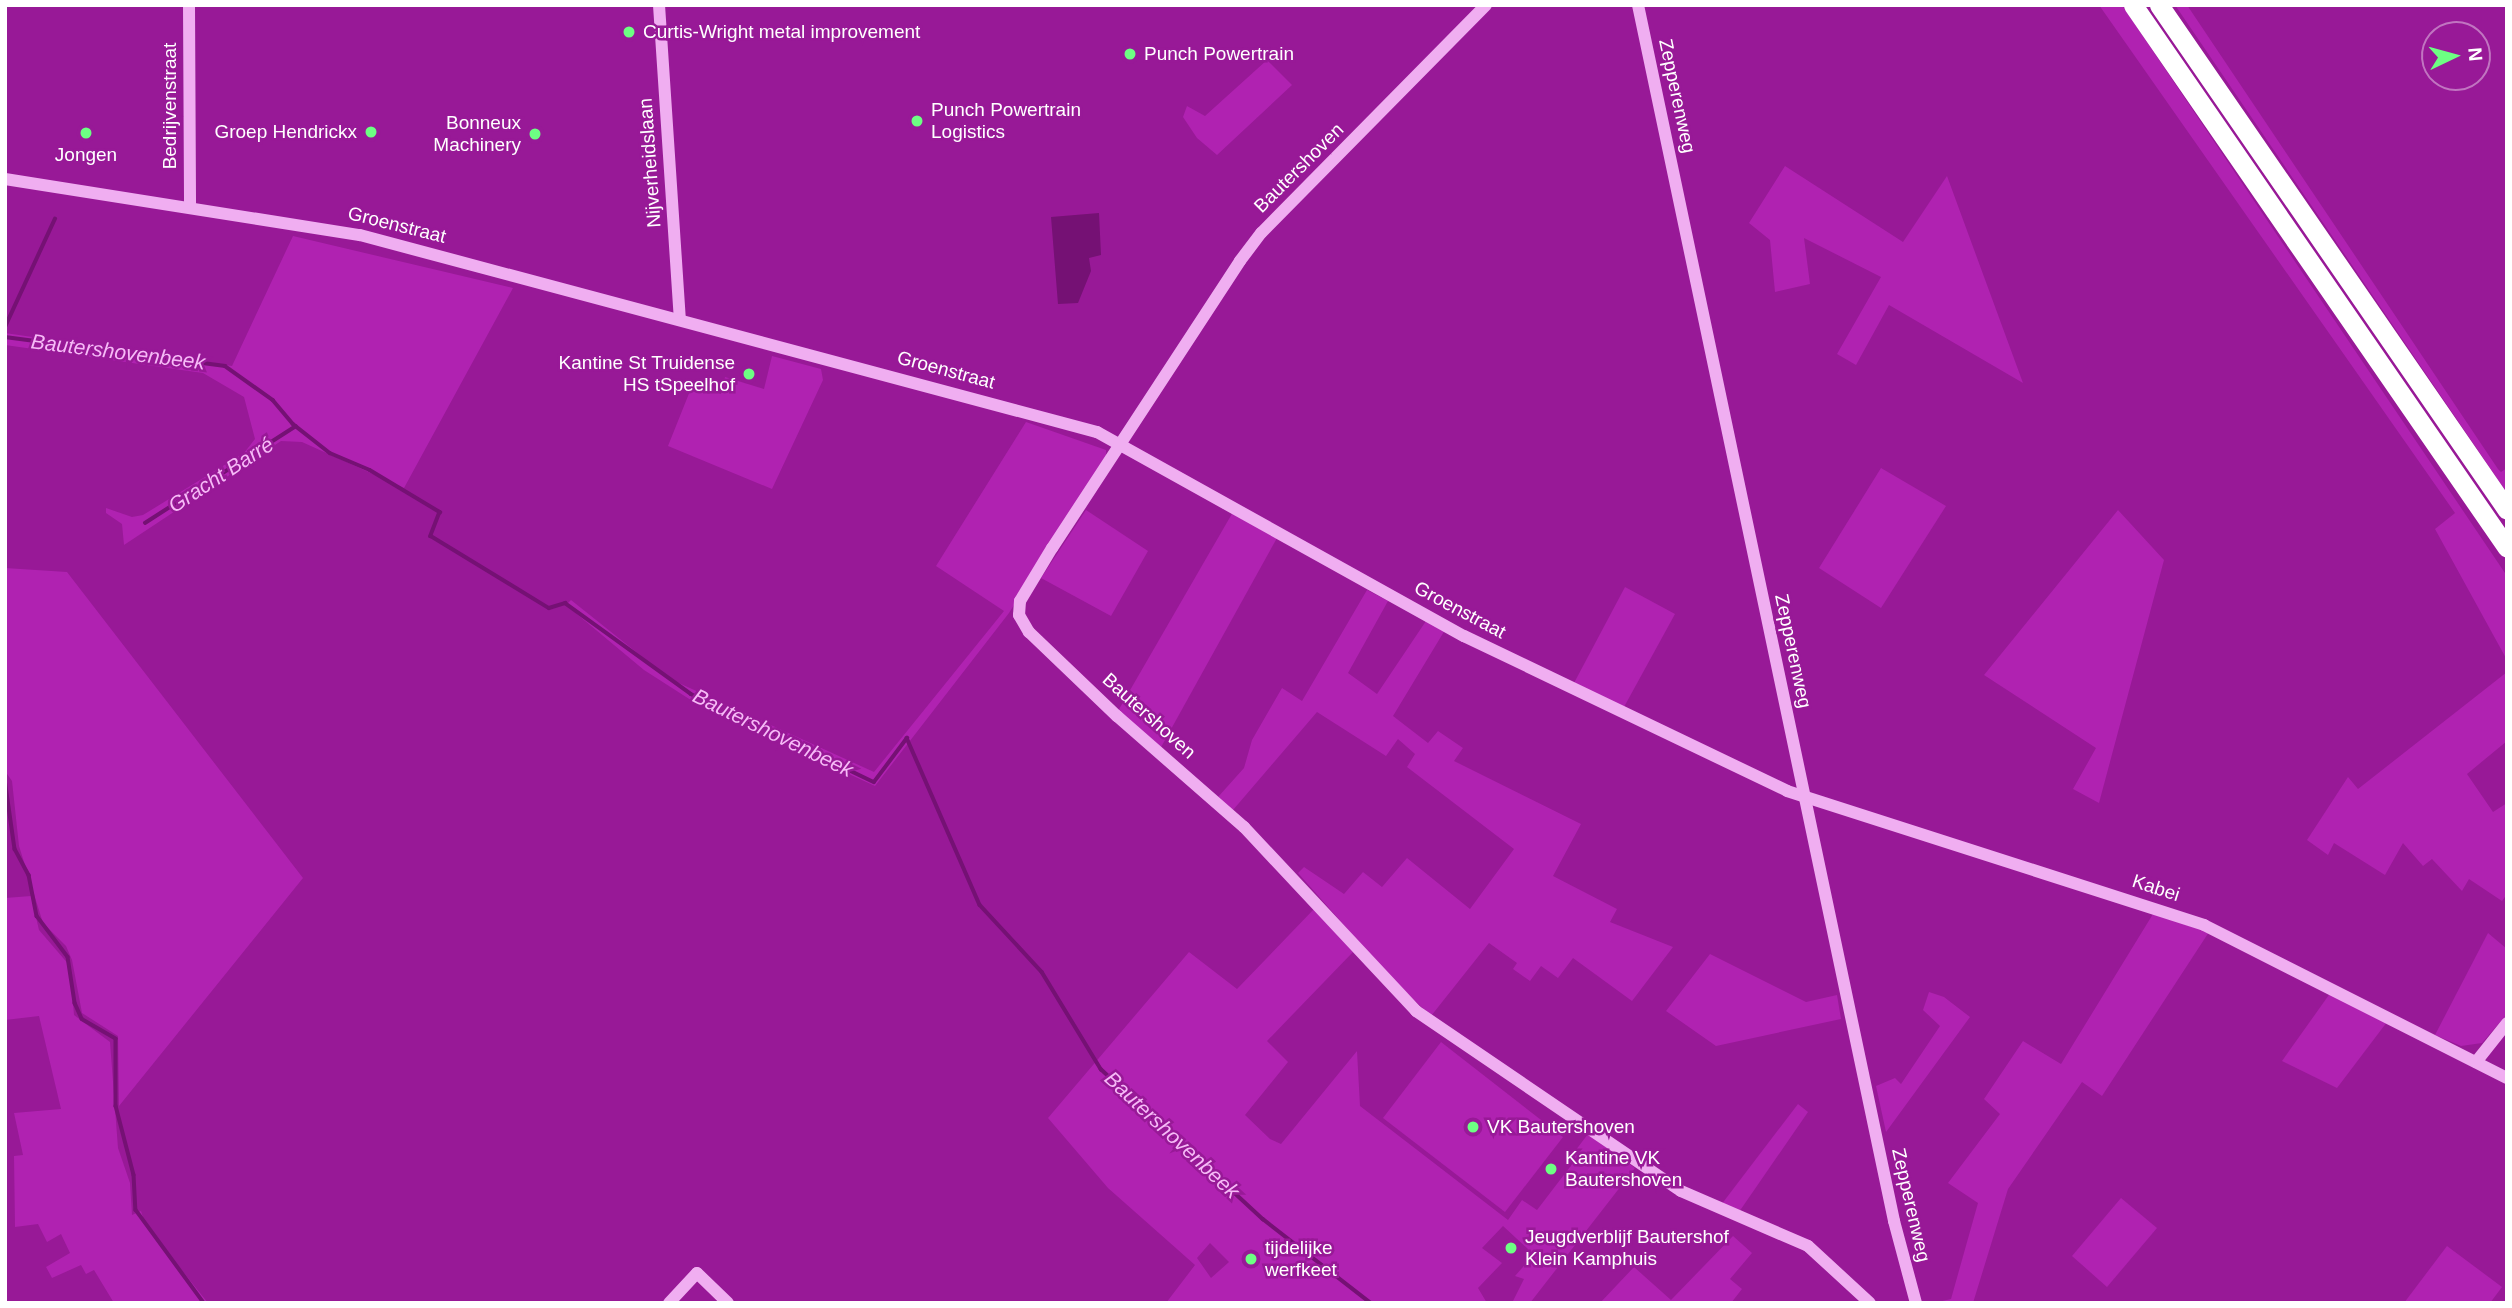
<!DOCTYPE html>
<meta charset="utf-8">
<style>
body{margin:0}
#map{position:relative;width:2512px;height:1308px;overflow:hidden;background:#981997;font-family:Helvetica,sans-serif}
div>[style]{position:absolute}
.green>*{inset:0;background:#b022b1}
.water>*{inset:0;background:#751174}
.stream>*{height:3.5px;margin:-1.75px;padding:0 1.75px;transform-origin:1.75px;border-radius:1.75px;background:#751174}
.minor>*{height:12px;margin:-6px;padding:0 6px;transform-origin:6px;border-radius:6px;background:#f0aef1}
.highway>*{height:19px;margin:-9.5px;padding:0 9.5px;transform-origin:9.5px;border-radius:9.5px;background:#fff}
.dots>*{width:19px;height:19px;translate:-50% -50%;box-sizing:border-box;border:4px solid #981997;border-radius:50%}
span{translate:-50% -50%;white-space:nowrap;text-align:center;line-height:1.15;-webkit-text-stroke:5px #981997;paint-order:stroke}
.poi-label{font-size:19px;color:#fff}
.left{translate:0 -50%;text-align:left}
.right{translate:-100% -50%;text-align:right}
.street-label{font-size:19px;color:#fff}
.water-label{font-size:21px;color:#f6baf7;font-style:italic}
.frame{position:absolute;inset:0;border:7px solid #fff;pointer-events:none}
.north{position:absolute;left:2421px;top:21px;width:70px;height:70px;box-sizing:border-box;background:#981997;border:2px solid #c175c1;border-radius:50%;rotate:85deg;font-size:19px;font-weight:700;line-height:28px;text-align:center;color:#fff}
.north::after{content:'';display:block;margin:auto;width:24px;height:32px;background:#6dff83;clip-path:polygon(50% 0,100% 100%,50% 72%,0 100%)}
</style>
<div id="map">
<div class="green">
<i style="clip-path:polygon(2099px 5px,2122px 5px,2507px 576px,2507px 660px,2435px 529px,2455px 513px)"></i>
<i style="clip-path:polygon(2175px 5px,2187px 5px,2498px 469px,2501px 472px,2507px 468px,2507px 493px)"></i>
<i style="clip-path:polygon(1267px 60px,1292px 85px,1217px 155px,1197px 138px,1183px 117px,1187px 106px,1205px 116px)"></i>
<i style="clip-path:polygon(1785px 166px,1903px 242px,1947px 176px,2023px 383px,1889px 305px,1856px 365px,1837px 354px,1881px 277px,1804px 238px,1810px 284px,1775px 292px,1770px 240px,1749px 223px)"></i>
<i style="clip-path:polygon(293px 236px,513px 288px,404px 488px,302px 442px,281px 441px,124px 545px,122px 524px,106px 513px,106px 508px,132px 517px,143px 515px,244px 453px,255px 439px,244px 397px,203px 373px,5px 345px,5px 333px,232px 366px)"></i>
<i style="clip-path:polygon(772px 356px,821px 369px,823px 380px,772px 489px,668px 446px,694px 381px,721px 394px,725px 377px,764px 389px)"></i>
<i style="clip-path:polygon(1026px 422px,1106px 450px,1106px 457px,1009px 613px,875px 786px,697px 704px,644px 670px,566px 605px,571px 600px,670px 679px,874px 772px,1004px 611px,936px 566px)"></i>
<i style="clip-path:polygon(1881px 468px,1946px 506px,1881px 608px,1819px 568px)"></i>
<i style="clip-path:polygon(1086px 510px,1148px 551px,1111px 616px,1041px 578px)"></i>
<i style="clip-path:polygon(2118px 510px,2164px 560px,2099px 803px,2073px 789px,2096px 748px,1984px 675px)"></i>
<i style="clip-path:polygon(1233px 512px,1277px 538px,1160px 749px,1118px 711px)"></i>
<i style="clip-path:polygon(5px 568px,67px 572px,303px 878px,119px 1106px,118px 1036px,82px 1013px,72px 960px,66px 946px,43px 923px,19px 846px,12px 781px,5px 771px)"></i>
<i style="clip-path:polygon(1625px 587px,1675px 614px,1624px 707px,1574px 683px)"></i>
<i style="clip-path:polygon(1367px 590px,1388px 601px,1348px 673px,1377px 694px,1426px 621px,1445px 630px,1393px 716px,1428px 743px,1438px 731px,1463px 748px,1454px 761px,1581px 824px,1553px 876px,1617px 909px,1610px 922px,1673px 947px,1632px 1001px,1573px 958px,1558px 978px,1541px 966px,1530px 981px,1513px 969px,1517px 963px,1489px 943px,1431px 1016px,1390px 977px,1298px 873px,1304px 867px,1344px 894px,1363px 872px,1382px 887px,1407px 858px,1470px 909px,1514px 849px,1407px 767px,1415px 754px,1398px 739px,1386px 756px,1317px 712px,1233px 810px,1218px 797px,1244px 768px,1252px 740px,1282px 688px,1302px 701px)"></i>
<i style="clip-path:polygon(2507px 672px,2507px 741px,2467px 774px,2493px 812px,2507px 803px,2507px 894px,2502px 901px,2469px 879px,2462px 891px,2432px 859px,2423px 866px,2403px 843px,2385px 875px,2334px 843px,2328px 855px,2307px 840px,2348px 777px,2358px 789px)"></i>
<i style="clip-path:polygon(31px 896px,39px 930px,70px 966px,74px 1015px,110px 1042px,118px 1148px,130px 1183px,132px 1215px,141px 1211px,145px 1224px,208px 1303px,114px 1303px,94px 1270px,86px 1274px,81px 1265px,52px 1278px,46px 1267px,70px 1253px,61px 1234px,47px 1242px,38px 1224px,15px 1227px,14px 1156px,23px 1155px,14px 1113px,61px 1109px,39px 1016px,5px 1020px,5px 898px)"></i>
<i style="clip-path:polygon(evenodd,1314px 909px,1353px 952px,1267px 1041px,1288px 1062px,1245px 1115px,1270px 1139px,1281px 1144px,1357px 1051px,1360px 1106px,1508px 1220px,1522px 1200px,1537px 1210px,1573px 1163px,1569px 1159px,1588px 1134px,1635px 1168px,1530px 1303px,1512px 1303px,1524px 1279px,1515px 1276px,1529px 1260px,1524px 1255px,1528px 1249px,1503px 1226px,1482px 1248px,1502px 1263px,1478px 1288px,1487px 1303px,1166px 1303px,1195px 1265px,1108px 1188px,1048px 1118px,1189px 952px,1237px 989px,1314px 909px,1210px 1243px,1229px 1262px,1211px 1278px,1197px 1258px,1210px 1243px)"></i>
<i style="clip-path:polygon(2153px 914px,2209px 932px,2102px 1096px,2082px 1082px,2008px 1189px,1973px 1303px,1934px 1303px,1951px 1299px,1978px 1203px,1948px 1183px,2000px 1114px,1984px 1099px,2023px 1041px,2061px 1064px)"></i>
<i style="clip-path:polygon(2488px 933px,2507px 949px,2507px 1014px,2482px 1043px,2461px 1046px,2435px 1035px)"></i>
<i style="clip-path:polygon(1710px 954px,1806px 1002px,1837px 995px,1841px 1019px,1716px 1046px,1666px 1011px)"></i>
<i style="clip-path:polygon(1929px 992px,1944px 997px,1970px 1017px,1886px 1132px,1876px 1086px,1895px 1078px,1901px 1084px,1940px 1026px,1923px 1010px)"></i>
<i style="clip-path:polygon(2331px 992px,2387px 1022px,2337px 1088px,2282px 1061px)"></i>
<i style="clip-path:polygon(1441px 1042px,1563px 1137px,1505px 1212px,1383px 1118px)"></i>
<i style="clip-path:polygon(1798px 1104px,1808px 1112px,1739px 1212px,1721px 1205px)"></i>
<i style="clip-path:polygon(2121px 1198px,2157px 1228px,2107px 1287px,2072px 1256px)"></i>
<i style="clip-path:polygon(1733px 1236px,1752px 1253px,1730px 1279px,1742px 1289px,1731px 1303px,1600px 1303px,1634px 1267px,1671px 1300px)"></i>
<i style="clip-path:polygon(2447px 1246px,2502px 1287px,2490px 1303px,2404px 1303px)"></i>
</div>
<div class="water">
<i style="clip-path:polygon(1099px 213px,1101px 255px,1089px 258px,1091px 271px,1078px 303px,1058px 304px,1051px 217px)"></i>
</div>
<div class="stream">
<i style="left:5px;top:327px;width:119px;rotate:-65.2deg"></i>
<i style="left:5px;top:337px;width:222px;rotate:7.5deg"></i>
<i style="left:225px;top:366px;width:59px;rotate:35.3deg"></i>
<i style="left:273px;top:400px;width:31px;rotate:50deg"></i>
<i style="left:293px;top:424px;width:47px;rotate:38.1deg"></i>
<i style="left:330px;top:453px;width:43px;rotate:23deg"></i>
<i style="left:370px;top:470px;width:82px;rotate:31deg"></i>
<i style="left:440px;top:512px;width:26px;rotate:111deg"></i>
<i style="left:431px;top:536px;width:138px;rotate:31.4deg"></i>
<i style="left:549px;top:608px;width:17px;rotate:-17deg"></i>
<i style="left:565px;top:603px;width:155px;rotate:35.8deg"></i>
<i style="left:691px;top:694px;width:203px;rotate:25.7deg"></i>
<i style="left:874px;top:782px;width:55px;rotate:-53.1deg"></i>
<i style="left:907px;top:738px;width:182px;rotate:66.4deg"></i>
<i style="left:980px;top:905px;width:91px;rotate:47.2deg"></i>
<i style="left:1042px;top:972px;width:114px;rotate:58.7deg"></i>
<i style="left:1101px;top:1069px;width:221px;rotate:42.8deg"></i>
<i style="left:1263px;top:1219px;width:137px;rotate:37.9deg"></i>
<i style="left:145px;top:523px;width:179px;rotate:-32.7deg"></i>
<i style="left:5px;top:779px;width:71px;rotate:81.9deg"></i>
<i style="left:15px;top:849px;width:30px;rotate:62deg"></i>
<i style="left:29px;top:875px;width:42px;rotate:79deg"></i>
<i style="left:37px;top:916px;width:51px;rotate:52.9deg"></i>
<i style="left:68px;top:957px;width:47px;rotate:81.3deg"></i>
<i style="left:75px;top:1003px;width:17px;rotate:66deg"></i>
<i style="left:82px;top:1019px;width:39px;rotate:30deg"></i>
<i style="left:116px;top:1039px;width:67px;rotate:90deg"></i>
<i style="left:116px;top:1106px;width:71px;rotate:75.4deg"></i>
<i style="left:134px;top:1175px;width:35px;rotate:87deg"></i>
<i style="left:136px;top:1210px;width:115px;rotate:53.8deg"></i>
</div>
<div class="minor">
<i style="left:189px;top:5px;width:202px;rotate:89.7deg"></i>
<i style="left:659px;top:5px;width:314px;rotate:86.2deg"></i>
<i style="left:1486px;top:5px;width:320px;rotate:134.6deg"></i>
<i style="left:1261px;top:233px;width:35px;rotate:127deg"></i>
<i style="left:1240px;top:261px;width:343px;rotate:123.2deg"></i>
<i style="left:1052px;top:548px;width:62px;rotate:121.1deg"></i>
<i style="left:1020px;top:601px;width:14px;rotate:94deg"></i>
<i style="left:1019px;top:615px;width:20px;rotate:60deg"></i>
<i style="left:1029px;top:632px;width:122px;rotate:43.7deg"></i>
<i style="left:1117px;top:716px;width:169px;rotate:41.2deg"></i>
<i style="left:1244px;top:827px;width:252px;rotate:46.9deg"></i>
<i style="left:1416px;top:1011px;width:320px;rotate:34.2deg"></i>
<i style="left:1681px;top:1191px;width:138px;rotate:23.4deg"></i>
<i style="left:1808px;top:1246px;width:84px;rotate:42.6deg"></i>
<i style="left:1638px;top:5px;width:1243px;rotate:78.11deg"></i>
<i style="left:1894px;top:1221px;width:85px;rotate:75deg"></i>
<i style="left:5px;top:179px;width:359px;rotate:9deg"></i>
<i style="left:360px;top:235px;width:763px;rotate:14.97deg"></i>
<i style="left:1097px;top:432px;width:420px;rotate:29.1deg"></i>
<i style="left:1464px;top:636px;width:358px;rotate:25.6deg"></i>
<i style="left:1787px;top:791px;width:438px;rotate:17.8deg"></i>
<i style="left:2204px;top:925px;width:339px;rotate:26.8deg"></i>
<i style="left:2476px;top:1062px;width:50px;rotate:-51.5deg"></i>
<i style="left:669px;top:1303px;width:41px;rotate:-47deg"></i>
<i style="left:697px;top:1273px;width:43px;rotate:44.1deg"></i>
</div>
<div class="highway">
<i style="left:2133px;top:5px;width:659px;rotate:55.44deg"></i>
<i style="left:2159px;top:5px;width:613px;rotate:55.43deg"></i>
</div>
<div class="dots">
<i style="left:629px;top:32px;background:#6dff83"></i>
<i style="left:1130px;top:54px;background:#6dff83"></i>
<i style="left:917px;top:121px;background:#6dff83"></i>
<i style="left:371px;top:132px;background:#6dff83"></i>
<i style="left:86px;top:133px;background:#6dff83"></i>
<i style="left:535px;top:134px;background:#6dff83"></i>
<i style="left:749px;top:374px;background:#6dff83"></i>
<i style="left:1473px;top:1127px;background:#6dff83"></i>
<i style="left:1551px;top:1169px;background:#6dff83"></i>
<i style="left:1511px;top:1248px;background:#6dff83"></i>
<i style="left:1251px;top:1259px;background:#6dff83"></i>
</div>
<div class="poi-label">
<span class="left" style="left:643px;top:32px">Curtis-Wright metal improvement</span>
<span class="left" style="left:1144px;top:54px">Punch Powertrain</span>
<span class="left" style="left:931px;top:121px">Punch Powertrain<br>Logistics</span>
<span class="right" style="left:521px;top:134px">Bonneux<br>Machinery</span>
<span class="right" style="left:357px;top:132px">Groep Hendrickx</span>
<span style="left:86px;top:155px">Jongen</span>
<span class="right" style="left:735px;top:374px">Kantine St Truidense<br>HS tSpeelhof</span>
<span class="left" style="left:1487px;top:1127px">VK Bautershoven</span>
<span class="left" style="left:1565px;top:1169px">Kantine VK<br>Bautershoven</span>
<span class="left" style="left:1525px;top:1248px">Jeugdverblijf Bautershof<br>Klein Kamphuis</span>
<span class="left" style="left:1265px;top:1259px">tijdelijke<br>werfkeet</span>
</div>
<div class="street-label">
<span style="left:1677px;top:96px;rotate:78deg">Zepperenweg</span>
<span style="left:170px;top:106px;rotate:-90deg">Bedrijvenstraat</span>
<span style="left:650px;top:163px;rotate:-94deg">Nijverheidslaan</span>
<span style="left:1299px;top:168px;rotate:-45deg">Bautershoven</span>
<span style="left:397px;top:225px;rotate:14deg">Groenstraat</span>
<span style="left:946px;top:370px;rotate:15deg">Groenstraat</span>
<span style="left:1460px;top:610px;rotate:28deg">Groenstraat</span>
<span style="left:1793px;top:651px;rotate:78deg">Zepperenweg</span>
<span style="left:1149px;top:716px;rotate:42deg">Bautershoven</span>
<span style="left:2156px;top:888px;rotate:18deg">Kabei</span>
<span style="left:1911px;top:1205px;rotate:77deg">Zepperenweg</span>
</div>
<div class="water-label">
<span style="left:118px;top:352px;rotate:7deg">Bautershovenbeek</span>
<span style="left:221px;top:475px;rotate:-33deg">Gracht Barré</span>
<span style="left:773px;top:733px;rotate:26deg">Bautershovenbeek</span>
<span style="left:1172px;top:1135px;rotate:43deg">Bautershovenbeek</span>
</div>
<div class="frame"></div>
<div class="north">N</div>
</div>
